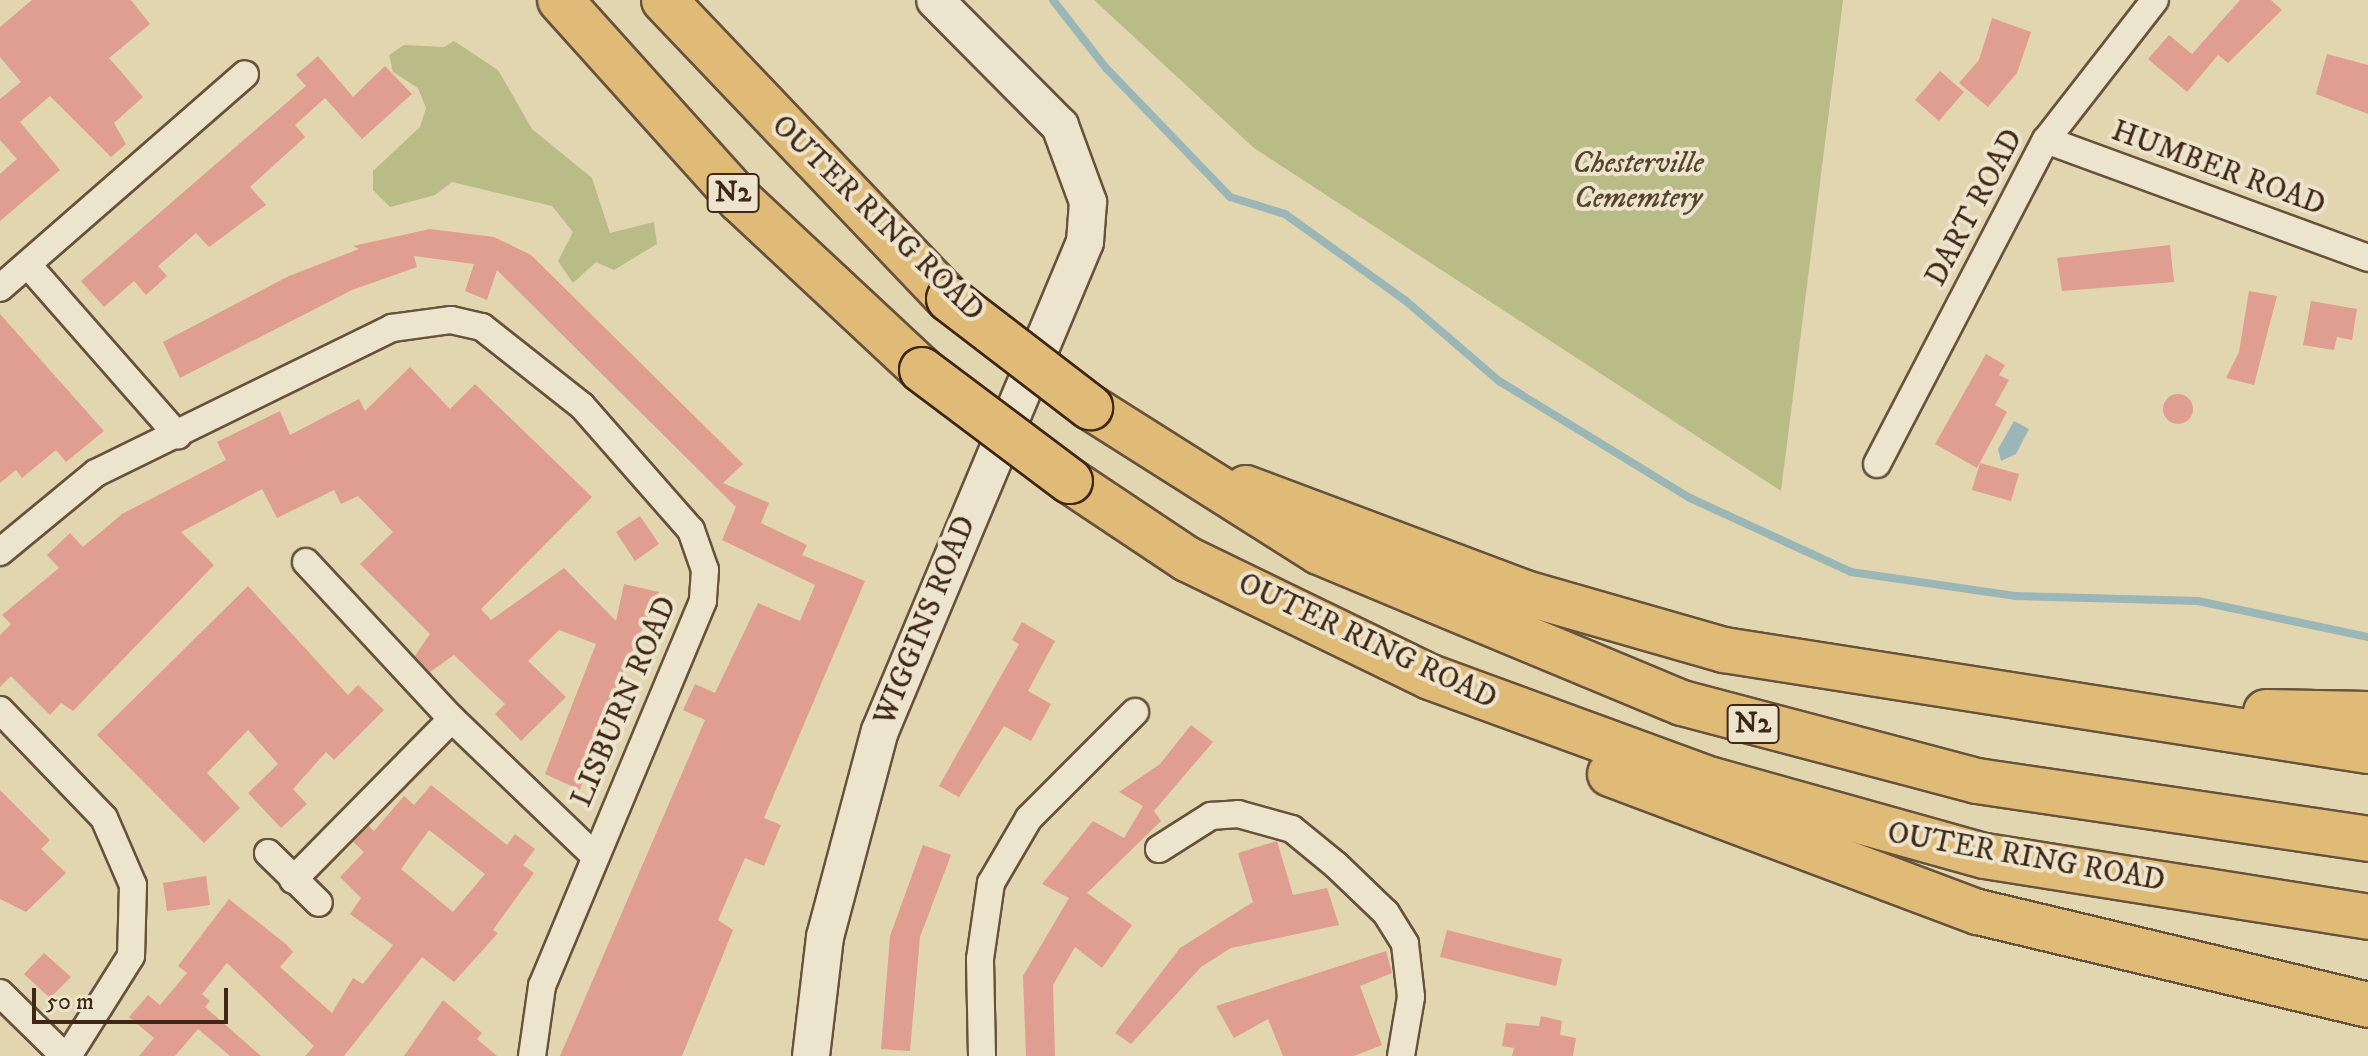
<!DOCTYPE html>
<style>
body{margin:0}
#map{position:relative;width:2368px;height:1056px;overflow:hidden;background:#e1d6b0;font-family:"IM FELL DW Pica",serif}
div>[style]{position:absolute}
.green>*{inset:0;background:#b9bc87}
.water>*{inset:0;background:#9ab6b7}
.stream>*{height:8px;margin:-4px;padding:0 4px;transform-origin:4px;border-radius:4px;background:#9ab6b7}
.building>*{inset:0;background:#e09e90}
.round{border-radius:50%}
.roads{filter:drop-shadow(2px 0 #68523c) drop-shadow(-2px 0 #68523c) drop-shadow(0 2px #68523c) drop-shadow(0 -2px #68523c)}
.street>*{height:26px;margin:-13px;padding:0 13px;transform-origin:13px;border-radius:13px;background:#ece4cc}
.secondary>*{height:36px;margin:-18px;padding:0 18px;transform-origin:18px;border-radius:18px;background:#ece4cc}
.highway>*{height:44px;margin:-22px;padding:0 22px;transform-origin:22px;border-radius:22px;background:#e0bb78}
.bridges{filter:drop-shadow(2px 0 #3f2615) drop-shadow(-2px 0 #3f2615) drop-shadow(0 2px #3f2615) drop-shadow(0 -2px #3f2615)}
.highway-bridge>*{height:44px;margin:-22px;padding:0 22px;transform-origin:22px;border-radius:22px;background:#e0bb78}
span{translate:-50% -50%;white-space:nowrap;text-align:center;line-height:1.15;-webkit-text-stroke:8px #ece4cc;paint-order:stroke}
.shield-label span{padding:2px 6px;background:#ece4cc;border:2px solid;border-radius:6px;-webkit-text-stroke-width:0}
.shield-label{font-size:28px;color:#3f2615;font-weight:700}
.park-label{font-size:30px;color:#57442c;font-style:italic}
.street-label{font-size:30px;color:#3f2615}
.scale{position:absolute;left:32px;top:988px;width:196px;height:36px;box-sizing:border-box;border:4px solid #3f2615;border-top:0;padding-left:10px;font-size:24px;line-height:28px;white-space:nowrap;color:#3f2615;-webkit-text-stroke:6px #ece4cc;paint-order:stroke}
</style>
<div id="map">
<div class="green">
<i style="clip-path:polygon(1094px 0,1843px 0,1781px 491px,1254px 148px)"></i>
<i style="clip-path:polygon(454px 41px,498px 70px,532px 129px,592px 178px,610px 233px,654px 222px,657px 244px,614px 270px,596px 262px,573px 283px,558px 261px,573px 232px,552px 206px,452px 182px,435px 195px,390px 207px,373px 190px,373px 171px,420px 127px,426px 108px,418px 88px,393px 72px,389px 55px,404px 45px,444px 47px)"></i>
</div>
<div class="water">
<i style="clip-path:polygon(2014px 421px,2029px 429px,2016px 454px,2001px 461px,1998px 449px)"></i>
</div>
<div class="stream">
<i style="left:1053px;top:0;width:86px;rotate:52.1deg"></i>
<i style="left:1106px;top:68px;width:179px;rotate:46.1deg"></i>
<i style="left:1230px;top:197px;width:58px;rotate:17.2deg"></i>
<i style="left:1285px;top:214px;width:149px;rotate:35.7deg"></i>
<i style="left:1406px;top:301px;width:123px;rotate:40.7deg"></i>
<i style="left:1499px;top:381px;width:224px;rotate:31.5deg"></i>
<i style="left:1690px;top:498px;width:177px;rotate:24.7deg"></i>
<i style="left:1851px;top:572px;width:167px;rotate:8.3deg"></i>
<i style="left:2016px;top:596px;width:182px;rotate:1.6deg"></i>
<i style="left:2198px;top:601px;width:174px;rotate:12deg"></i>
</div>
<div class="building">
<i style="clip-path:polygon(32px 0,131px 0,150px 24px,109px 58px,143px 97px,114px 123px,126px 144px,111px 157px,50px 96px,20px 122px,60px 170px,0 221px,0 174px,17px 159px,0 140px,0 99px,21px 82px,0 57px,0 27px)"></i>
<i style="clip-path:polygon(2240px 0,2271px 0,2282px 10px,2228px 63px,2218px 55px,2187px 92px,2148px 59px,2169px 35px,2192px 54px)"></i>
<i style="clip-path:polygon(1992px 18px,2031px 32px,2017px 73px,1988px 107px,1959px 83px,1979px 60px)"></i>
<i style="clip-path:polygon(2327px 54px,2368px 65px,2368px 114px,2316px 94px)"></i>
<i style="clip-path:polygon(318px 56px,353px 97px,385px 66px,412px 94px,362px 139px,325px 98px,295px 125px,305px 137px,250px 187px,266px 205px,209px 247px,196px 233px,158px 266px,167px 276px,146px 295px,134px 281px,104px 307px,81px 281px,306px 86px,296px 75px)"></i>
<i style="clip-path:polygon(1940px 71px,1964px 92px,1939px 121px,1915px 100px)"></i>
<i style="clip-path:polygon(430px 229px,494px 237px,531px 255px,743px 464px,723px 483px,769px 503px,761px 523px,807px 545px,802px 555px,865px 581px,764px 818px,781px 825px,764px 866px,745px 858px,718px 920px,733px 930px,682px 1056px,560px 1056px,705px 720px,683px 710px,695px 684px,715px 693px,758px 603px,800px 621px,815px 585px,722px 540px,736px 507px,497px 270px,487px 300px,465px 291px,474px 264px,414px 256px,417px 267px,352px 290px,180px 378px,163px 342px,289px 276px,359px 249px,353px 246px)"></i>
<i style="clip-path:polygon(2170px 245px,2174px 282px,2062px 291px,2057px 258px)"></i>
<i style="clip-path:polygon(2249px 291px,2277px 296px,2254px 385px,2226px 378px,2239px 352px)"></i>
<i style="clip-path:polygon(2311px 301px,2357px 309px,2352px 340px,2337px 337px,2334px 350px,2303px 345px)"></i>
<i style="clip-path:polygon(0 314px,104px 431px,66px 462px,56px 450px,22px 478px,16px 470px,0 483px)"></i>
<i style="clip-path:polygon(1986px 354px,2005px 365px,1999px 375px,2009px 380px,1995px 405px,2007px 412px,1977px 468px,1935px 444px)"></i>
<i style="clip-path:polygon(410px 367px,450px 409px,475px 384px,592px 497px,481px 609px,491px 620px,564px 568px,616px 621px,624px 584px,659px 592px,598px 728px,580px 790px,545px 774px,596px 644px,559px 630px,528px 661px,566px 697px,521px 741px,495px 714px,505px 704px,454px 655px,430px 672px,415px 656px,430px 634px,360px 564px,393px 532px,358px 496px,341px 504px,334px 490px,277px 518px,262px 489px,181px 532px,214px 565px,73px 711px,61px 703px,50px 715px,11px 676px,0 687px,0 635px,11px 624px,2px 615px,59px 568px,47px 555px,70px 533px,83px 547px,122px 514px,226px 460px,217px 442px,280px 411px,290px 435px,359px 399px,365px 411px)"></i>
<i class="round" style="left:2163px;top:394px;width:30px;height:30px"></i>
<i style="clip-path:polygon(1980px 463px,2019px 474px,2011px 501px,1972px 490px)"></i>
<i style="clip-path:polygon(640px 516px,659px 544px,635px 561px,616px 532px)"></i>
<i style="clip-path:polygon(248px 586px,348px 695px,358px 685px,384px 710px,334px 760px,326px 752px,293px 789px,307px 804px,281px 828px,248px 793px,278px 764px,248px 730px,207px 773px,240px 808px,204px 843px,97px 735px)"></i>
<i style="clip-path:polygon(1022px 622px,1055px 641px,1028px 691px,1051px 704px,1031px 741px,1004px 726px,959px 797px,939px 786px,1019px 644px,1012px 640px)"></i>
<i style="clip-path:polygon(1191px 725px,1213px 742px,1154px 811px,1161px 821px,1087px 893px,1132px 925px,1102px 968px,1075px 947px,1053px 985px,1055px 1056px,1026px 1056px,1023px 976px,1069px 898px,1042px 884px,1093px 821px,1124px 838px,1143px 806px,1119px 792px,1160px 764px)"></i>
<i style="clip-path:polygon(evenodd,431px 785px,507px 845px,515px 834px,535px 849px,523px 865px,534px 873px,493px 930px,498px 933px,454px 982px,422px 957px,344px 1056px,305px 1056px,314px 1046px,227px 963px,202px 994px,210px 1001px,205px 1007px,261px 1056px,230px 1056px,198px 1029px,175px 1056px,139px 1056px,154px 1038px,129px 1017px,148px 995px,160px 1005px,187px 973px,178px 966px,229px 899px,287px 945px,293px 952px,280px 967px,332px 1013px,353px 978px,363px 984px,393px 945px,350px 914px,361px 898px,340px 877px,364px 852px,353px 842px,369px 826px,374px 831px,404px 796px,414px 805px,431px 785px,429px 830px,485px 874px,453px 912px,401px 869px,429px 830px)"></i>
<i style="clip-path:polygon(0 790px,50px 840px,41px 849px,66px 873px,26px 912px,0 899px)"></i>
<i style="clip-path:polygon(1277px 841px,1293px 895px,1327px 888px,1339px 925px,1231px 948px,1201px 967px,1131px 1044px,1115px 1033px,1180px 948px,1253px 902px,1238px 853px)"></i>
<i style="clip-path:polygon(923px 845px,951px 855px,920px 937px,910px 1051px,881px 1049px,890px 936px)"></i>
<i style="clip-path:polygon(206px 876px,210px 905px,167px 911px,163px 883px)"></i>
<i style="clip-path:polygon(1447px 930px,1562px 959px,1556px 986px,1440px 957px)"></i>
<i style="clip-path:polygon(1386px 951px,1392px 973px,1360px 986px,1382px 1045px,1354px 1056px,1283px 1056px,1268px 1019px,1234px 1038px,1216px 1006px)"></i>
<i style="clip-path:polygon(44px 953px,71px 977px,50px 998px,24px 974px)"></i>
<i style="clip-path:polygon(443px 1000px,482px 1033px,477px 1039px,497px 1056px,404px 1056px)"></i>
<i style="clip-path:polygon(1541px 1016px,1562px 1021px,1560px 1035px,1576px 1038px,1573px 1056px,1512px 1056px,1514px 1048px,1502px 1046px,1506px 1023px,1539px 1026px)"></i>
</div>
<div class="roads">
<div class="street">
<i style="left:2046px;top:140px;width:343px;rotate:20.1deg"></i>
<i style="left:28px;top:265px;width:227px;rotate:48.7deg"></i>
<i style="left:0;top:288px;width:325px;rotate:-41.1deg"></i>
<i style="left:1877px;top:464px;width:365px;rotate:-62.5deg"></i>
<i style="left:2046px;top:140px;width:177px;rotate:-52.1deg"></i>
<i style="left:0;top:552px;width:124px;rotate:-39.5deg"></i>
<i style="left:96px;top:473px;width:330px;rotate:-26.1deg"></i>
<i style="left:392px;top:328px;width:60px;rotate:-7.7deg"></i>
<i style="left:451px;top:320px;width:32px;rotate:13deg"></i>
<i style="left:482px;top:327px;width:127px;rotate:38.3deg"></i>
<i style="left:582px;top:406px;width:165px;rotate:48.7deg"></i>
<i style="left:691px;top:530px;width:42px;rotate:70.7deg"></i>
<i style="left:705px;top:570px;width:31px;rotate:94deg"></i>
<i style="left:703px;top:601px;width:417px;rotate:112.7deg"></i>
<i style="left:542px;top:986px;width:71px;rotate:98.1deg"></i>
<i style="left:306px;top:562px;width:214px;rotate:47.1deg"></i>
<i style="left:452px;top:719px;width:198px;rotate:43.8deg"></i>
<i style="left:0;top:710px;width:150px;rotate:46.1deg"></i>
<i style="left:104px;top:818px;width:73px;rotate:66.6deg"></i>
<i style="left:133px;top:885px;width:71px;rotate:91.6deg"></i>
<i style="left:131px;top:956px;width:118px;rotate:122.2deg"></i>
<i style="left:1159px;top:849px;width:62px;rotate:-32.4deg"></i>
<i style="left:1211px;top:816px;width:27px;rotate:-4deg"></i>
<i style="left:1238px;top:814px;width:56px;rotate:15.5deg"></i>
<i style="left:1292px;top:829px;width:57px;rotate:39.3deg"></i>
<i style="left:1336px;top:865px;width:69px;rotate:43.8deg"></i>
<i style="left:1386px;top:913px;width:36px;rotate:58deg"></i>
<i style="left:1405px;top:944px;width:53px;rotate:83.5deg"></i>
<i style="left:1411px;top:997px;width:60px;rotate:99.6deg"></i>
<i style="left:268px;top:853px;width:71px;rotate:44.4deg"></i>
<i style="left:293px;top:880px;width:226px;rotate:-45.4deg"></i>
<i style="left:0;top:993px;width:90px;rotate:44.5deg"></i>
<i style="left:982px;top:1056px;width:97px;rotate:-91.2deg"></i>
<i style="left:980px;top:959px;width:77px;rotate:-81.8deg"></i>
<i style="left:991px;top:883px;width:75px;rotate:-59.7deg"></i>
<i style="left:1029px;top:818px;width:150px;rotate:-45deg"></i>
</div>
<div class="secondary">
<i style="left:811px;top:1056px;width:120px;rotate:-83.3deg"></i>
<i style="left:825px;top:937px;width:213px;rotate:-75.1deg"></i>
<i style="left:880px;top:731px;width:530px;rotate:-67.26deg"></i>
<i style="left:1085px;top:242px;width:40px;rotate:-85.7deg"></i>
<i style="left:1088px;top:202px;width:81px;rotate:-110.2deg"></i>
<i style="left:1060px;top:126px;width:177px;rotate:-134.8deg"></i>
</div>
<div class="highway">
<i style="left:560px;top:0;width:269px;rotate:48deg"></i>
<i style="left:740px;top:200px;width:249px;rotate:43deg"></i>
<i style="left:664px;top:0;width:413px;rotate:46.4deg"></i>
<i style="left:1090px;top:407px;width:271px;rotate:32.3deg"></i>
<i style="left:1319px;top:552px;width:393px;rotate:22.6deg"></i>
<i style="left:1682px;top:703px;width:305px;rotate:14.8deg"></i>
<i style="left:1977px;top:781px;width:395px;rotate:8.4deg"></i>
<i style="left:1070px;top:481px;width:141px;rotate:33.7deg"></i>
<i style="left:1187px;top:559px;width:270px;rotate:25.9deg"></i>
<i style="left:1430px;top:677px;width:300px;rotate:20.1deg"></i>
<i style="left:1712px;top:780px;width:283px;rotate:15.6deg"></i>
<i style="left:1985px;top:856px;width:388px;rotate:9deg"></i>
<i style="left:1246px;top:488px;width:298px;rotate:20.6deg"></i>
<i style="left:1525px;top:593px;width:207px;rotate:16deg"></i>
<i style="left:1724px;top:650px;width:652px;rotate:8.91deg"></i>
<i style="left:2266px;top:712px;width:102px;rotate:1.1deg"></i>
<i style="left:1610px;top:774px;width:393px;rotate:20.6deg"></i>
<i style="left:1978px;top:912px;width:401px;rotate:13.4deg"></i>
</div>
</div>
<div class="bridges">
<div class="highway-bridge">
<i style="left:949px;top:299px;width:178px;rotate:37.5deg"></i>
<i style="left:922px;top:370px;width:185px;rotate:36.9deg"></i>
</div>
</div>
<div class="shield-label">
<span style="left:733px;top:193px">N2</span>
<span style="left:1753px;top:724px">N2</span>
</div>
<div class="park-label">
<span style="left:1638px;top:181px">Chesterville<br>Cememtery</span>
</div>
<div class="street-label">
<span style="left:2218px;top:169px;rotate:20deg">HUMBER ROAD</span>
<span style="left:1975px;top:208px;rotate:-62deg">DART ROAD</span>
<span style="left:877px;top:219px;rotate:44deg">OUTER RING ROAD</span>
<span style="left:926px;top:621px;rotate:-68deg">WIGGINS ROAD</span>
<span style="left:1367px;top:642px;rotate:25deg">OUTER RING ROAD</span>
<span style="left:625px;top:702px;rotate:-67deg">LISBURN ROAD</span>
<span style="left:2026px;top:858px;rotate:10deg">OUTER RING ROAD</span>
</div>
<div class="scale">50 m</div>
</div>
